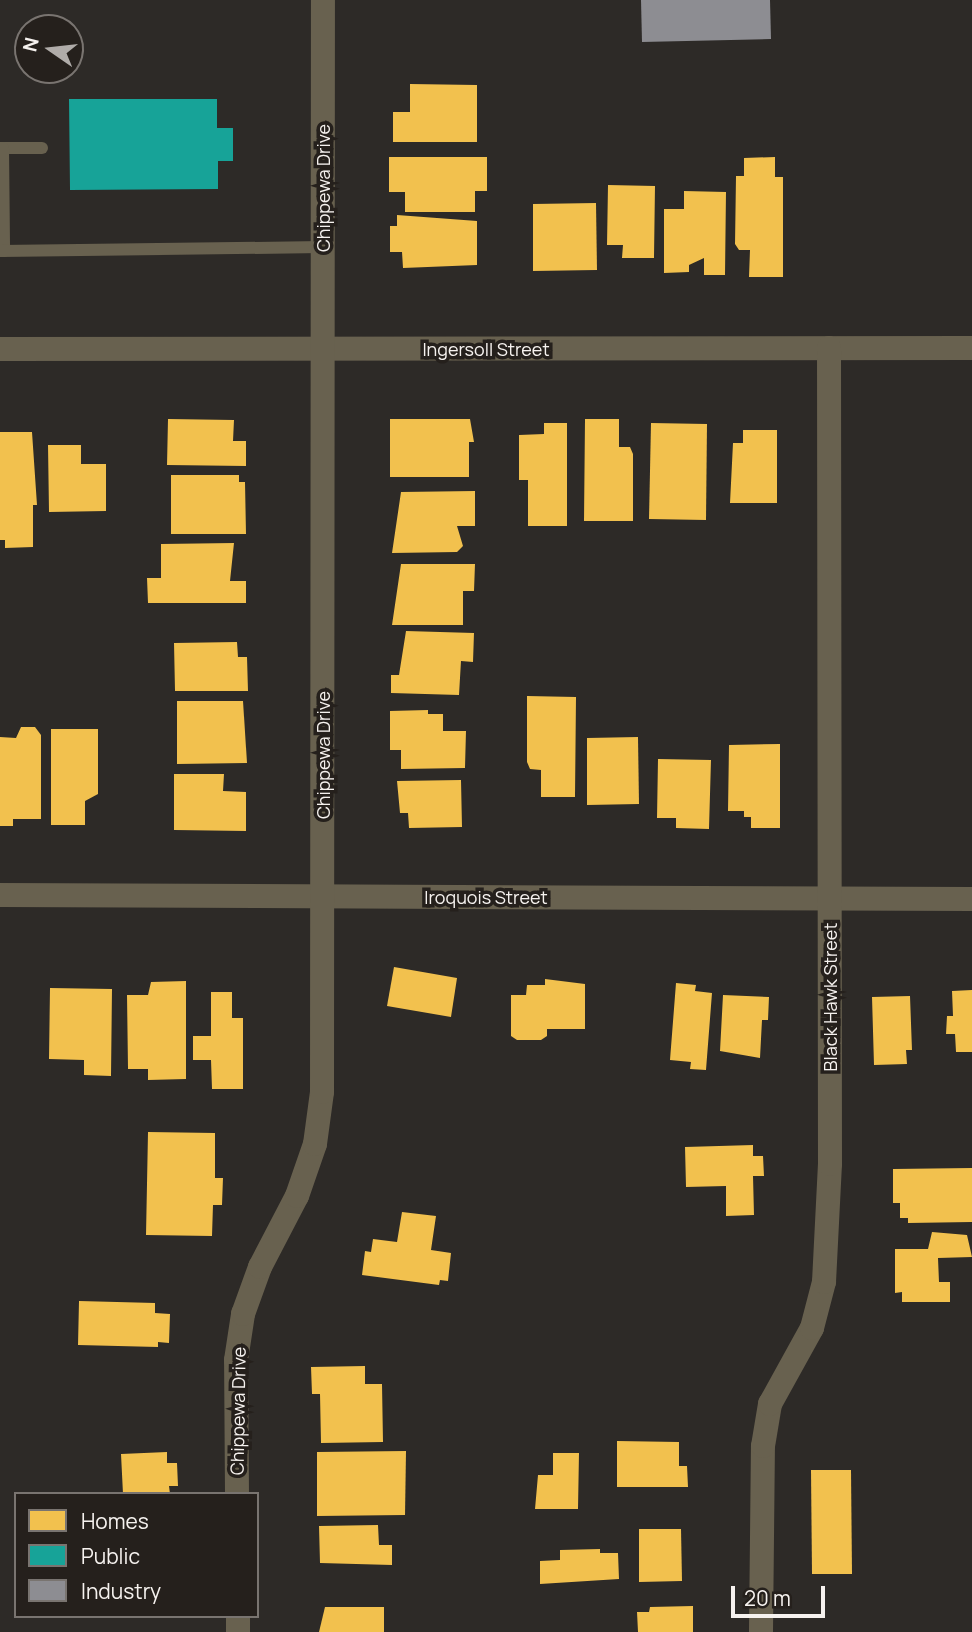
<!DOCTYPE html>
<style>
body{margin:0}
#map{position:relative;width:972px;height:1632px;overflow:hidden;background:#2d2a27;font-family:Manrope,sans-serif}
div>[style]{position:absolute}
.homes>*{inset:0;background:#f2c14e}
.public>*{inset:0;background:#17a398}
.industry>*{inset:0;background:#8d8d92}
.service>*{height:12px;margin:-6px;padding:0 6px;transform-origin:6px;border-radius:6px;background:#68614f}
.minor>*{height:24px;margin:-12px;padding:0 12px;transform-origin:12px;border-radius:12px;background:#68614f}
span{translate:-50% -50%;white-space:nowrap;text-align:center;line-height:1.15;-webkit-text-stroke:7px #25201c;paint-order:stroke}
.street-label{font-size:18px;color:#f6f2ef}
.legend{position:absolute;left:14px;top:1492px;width:245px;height:126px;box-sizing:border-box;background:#25201c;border:2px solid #797470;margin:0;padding:9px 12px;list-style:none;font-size:21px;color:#f6f2ef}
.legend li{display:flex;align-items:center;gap:14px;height:35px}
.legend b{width:35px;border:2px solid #797470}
.north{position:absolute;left:14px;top:14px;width:70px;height:70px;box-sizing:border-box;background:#25201c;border:2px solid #797470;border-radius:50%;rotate:284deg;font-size:19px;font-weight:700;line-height:28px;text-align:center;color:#f6f2ef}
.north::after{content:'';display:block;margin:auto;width:24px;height:32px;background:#b0aca9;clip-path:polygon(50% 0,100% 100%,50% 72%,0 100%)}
.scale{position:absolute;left:731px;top:1586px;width:94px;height:32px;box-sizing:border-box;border:4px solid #f6f2ef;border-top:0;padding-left:9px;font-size:21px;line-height:24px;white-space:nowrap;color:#f6f2ef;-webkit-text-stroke:5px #25201c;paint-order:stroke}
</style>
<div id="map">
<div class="homes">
<i style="clip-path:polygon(410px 84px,477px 85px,477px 142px,393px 142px,393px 112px,410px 112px)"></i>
<i style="clip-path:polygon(389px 157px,487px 157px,487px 191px,475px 191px,475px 212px,405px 212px,405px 192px,389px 192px)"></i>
<i style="clip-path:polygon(775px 157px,775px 177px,783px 177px,783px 277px,749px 277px,750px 250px,739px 250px,735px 244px,736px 176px,744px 176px,744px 158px)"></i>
<i style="clip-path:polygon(608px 185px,655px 186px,654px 258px,622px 258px,623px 245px,607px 245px)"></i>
<i style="clip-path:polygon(684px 191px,726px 192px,725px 275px,704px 275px,704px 258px,689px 265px,689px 272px,664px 273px,664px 209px,684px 209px)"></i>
<i style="clip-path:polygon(596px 203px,597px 270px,533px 271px,533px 204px)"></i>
<i style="clip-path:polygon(397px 215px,477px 221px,477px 265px,403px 268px,402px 252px,390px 252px,390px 226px,397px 226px)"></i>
<i style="clip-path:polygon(168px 419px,234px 420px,233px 441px,246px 441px,246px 466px,167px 465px)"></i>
<i style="clip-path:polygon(390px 419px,470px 419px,474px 442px,469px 442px,469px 477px,390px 477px)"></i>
<i style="clip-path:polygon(585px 419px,619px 419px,619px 447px,630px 447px,633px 454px,633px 521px,584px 521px)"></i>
<i style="clip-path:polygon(544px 423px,567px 423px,567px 526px,528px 526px,528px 480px,519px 480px,519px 435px,544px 434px)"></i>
<i style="clip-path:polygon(651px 423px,707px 424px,706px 520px,649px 519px)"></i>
<i style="clip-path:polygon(743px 430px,777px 430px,777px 503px,730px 503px,733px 443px,743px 443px)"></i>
<i style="clip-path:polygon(0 432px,32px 432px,37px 505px,33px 505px,33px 547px,5px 548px,5px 540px,0 540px)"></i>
<i style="clip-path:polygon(48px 445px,81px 445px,81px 464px,106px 464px,106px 511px,49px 512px)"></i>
<i style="clip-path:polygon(171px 475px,239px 475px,239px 482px,245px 482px,246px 534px,171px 534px)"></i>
<i style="clip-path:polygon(475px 491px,475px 526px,457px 526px,463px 546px,457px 552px,392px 553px,401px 492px)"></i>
<i style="clip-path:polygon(234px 543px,230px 581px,246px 581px,246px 603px,148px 603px,147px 578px,161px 578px,161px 544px)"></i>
<i style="clip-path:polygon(401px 564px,475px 564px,474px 591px,463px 591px,463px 625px,392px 625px)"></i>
<i style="clip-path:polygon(406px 631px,474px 633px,473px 662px,461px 661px,459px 695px,391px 693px,391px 675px,399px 675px)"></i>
<i style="clip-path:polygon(237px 642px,238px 657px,247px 657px,248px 691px,175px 691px,174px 643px)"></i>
<i style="clip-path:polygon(527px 696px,576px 697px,575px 797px,541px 797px,541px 770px,530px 769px,527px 762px)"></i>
<i style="clip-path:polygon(177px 701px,243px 701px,247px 763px,177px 764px)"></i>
<i style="clip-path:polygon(428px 710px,428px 714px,443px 714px,443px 731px,466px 731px,465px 768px,401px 769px,401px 750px,390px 750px,390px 711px)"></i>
<i style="clip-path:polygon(21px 727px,35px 727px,41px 735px,41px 819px,13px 819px,13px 826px,0 826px,0 737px,16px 738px)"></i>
<i style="clip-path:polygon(51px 729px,98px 729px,98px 794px,85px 801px,85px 825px,51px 825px)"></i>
<i style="clip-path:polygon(638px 737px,639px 804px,587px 805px,587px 738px)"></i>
<i style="clip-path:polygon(780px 744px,780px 828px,751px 828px,751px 817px,744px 817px,744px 811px,728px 811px,729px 745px)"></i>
<i style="clip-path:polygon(658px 759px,711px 760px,709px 829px,676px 828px,676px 818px,657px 818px)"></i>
<i style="clip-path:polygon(174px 774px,224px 774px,223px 791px,246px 792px,246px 831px,174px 830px)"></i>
<i style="clip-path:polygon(461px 780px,462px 827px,409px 828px,408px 813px,400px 813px,397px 781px)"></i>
<i style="clip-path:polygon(394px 967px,457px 978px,451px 1017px,387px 1006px)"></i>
<i style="clip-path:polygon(545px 979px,585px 984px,585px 1029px,547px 1029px,547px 1036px,541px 1040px,517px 1040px,511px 1036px,511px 995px,526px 995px,527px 985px,545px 985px)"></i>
<i style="clip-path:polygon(186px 981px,186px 1079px,148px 1080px,148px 1069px,128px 1069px,127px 995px,148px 995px,151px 982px)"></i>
<i style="clip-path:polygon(676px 983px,696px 985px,695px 991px,712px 993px,706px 1070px,690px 1069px,691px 1062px,670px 1060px)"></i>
<i style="clip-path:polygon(50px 988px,112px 989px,111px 1076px,84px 1075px,84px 1060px,49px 1059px)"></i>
<i style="clip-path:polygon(972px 990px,972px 1052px,956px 1052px,955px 1034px,946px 1034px,947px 1016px,953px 1016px,952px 991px)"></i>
<i style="clip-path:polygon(211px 992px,232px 992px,232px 1018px,243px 1018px,243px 1089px,212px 1089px,211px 1060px,193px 1060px,193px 1036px,211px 1036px)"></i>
<i style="clip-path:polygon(723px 995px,769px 997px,768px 1020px,762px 1020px,760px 1058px,720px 1051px)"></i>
<i style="clip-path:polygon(910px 996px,912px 1050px,906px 1050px,907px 1064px,874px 1065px,872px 997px)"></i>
<i style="clip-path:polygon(148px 1132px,215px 1133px,215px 1178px,223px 1178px,222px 1205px,213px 1205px,212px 1236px,146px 1235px)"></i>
<i style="clip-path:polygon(753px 1145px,753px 1156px,763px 1156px,764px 1176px,753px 1176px,754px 1215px,726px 1216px,726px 1186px,686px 1187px,685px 1147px)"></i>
<i style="clip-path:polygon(972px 1168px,972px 1222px,908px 1223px,908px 1218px,900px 1218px,900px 1203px,893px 1203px,893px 1169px)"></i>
<i style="clip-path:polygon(402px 1212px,436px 1216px,431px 1250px,451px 1253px,448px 1281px,440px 1280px,439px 1285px,362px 1275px,365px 1251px,371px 1252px,373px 1239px,397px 1242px)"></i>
<i style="clip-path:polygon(932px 1232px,967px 1235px,972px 1257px,938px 1258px,939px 1282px,950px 1282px,950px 1302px,902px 1302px,902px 1292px,895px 1293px,895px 1249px,928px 1249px)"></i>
<i style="clip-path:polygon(79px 1301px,155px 1303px,155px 1313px,170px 1314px,169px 1343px,158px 1342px,158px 1347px,78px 1345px)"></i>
<i style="clip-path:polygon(365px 1366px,365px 1384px,382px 1384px,383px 1442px,321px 1443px,320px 1394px,312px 1394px,311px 1367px)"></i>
<i style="clip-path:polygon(617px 1441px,679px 1442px,679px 1466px,687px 1466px,688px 1487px,617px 1487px)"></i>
<i style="clip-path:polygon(406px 1451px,405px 1515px,317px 1516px,317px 1452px)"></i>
<i style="clip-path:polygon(167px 1452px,167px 1463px,177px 1463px,178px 1486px,169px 1486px,170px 1494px,123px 1494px,121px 1454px)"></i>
<i style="clip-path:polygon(553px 1453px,579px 1453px,578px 1509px,535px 1509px,538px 1475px,553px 1475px)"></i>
<i style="clip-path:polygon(811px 1470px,851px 1470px,852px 1574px,812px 1574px)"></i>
<i style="clip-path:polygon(378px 1525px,379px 1545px,392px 1545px,392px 1565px,320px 1563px,319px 1526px)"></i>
<i style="clip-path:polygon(639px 1529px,681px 1529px,682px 1581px,639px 1582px)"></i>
<i style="clip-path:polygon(600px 1549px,600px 1553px,618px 1553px,619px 1579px,540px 1584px,540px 1561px,560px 1560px,560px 1550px)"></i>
<i style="clip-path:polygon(693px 1606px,693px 1632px,638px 1632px,637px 1612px,649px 1612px,650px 1607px)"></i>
<i style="clip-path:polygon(325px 1607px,384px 1607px,384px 1632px,319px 1632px)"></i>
</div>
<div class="public">
<i style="clip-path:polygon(69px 99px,217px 99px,217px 128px,233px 128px,233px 161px,218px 161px,218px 189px,70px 190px)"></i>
</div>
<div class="industry">
<i style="clip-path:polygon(641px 0,770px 0,771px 39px,642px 42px)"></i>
</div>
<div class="service">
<i style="left:0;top:148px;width:42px"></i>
<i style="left:3px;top:148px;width:103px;rotate:89.4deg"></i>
<i style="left:0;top:251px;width:323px;rotate:-0.7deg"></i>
</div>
<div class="minor">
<i style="left:0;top:349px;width:972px;rotate:-0.06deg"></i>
<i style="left:0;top:895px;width:972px;rotate:0.24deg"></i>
<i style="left:237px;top:1494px;width:134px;rotate:-90.4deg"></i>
<i style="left:236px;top:1360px;width:47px;rotate:-81.3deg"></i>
<i style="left:243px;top:1314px;width:50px;rotate:-70.1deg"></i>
<i style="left:260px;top:1267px;width:80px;rotate:-62.5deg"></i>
<i style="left:297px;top:1196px;width:55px;rotate:-70.9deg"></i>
<i style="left:315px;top:1144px;width:52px;rotate:-82.3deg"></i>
<i style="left:322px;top:1092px;width:1092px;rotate:-89.95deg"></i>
<i style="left:238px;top:1616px;width:16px;rotate:90deg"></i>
<i style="left:761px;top:1632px;width:186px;rotate:-89.4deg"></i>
<i style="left:763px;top:1446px;width:43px;rotate:-80.5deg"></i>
<i style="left:770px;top:1404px;width:87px;rotate:-61.1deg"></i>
<i style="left:812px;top:1328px;width:48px;rotate:-75.4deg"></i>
<i style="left:824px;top:1282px;width:118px;rotate:-87.1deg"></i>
<i style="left:830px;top:1164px;width:816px;rotate:-90.07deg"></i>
</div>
<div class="street-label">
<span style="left:323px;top:188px;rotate:-90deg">Chippewa Drive</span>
<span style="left:486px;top:349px">Ingersoll Street</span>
<span style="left:323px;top:755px;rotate:-90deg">Chippewa Drive</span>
<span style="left:486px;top:897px">Iroquois Street</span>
<span style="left:830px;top:997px;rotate:-90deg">Black Hawk Street</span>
<span style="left:238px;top:1411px;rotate:-89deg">Chippewa Drive</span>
</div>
<ul class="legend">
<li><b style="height:19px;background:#f2c14e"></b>Homes</li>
<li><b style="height:19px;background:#17a398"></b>Public</li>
<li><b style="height:19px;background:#8d8d92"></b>Industry</li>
</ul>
<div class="north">N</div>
<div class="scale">20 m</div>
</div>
